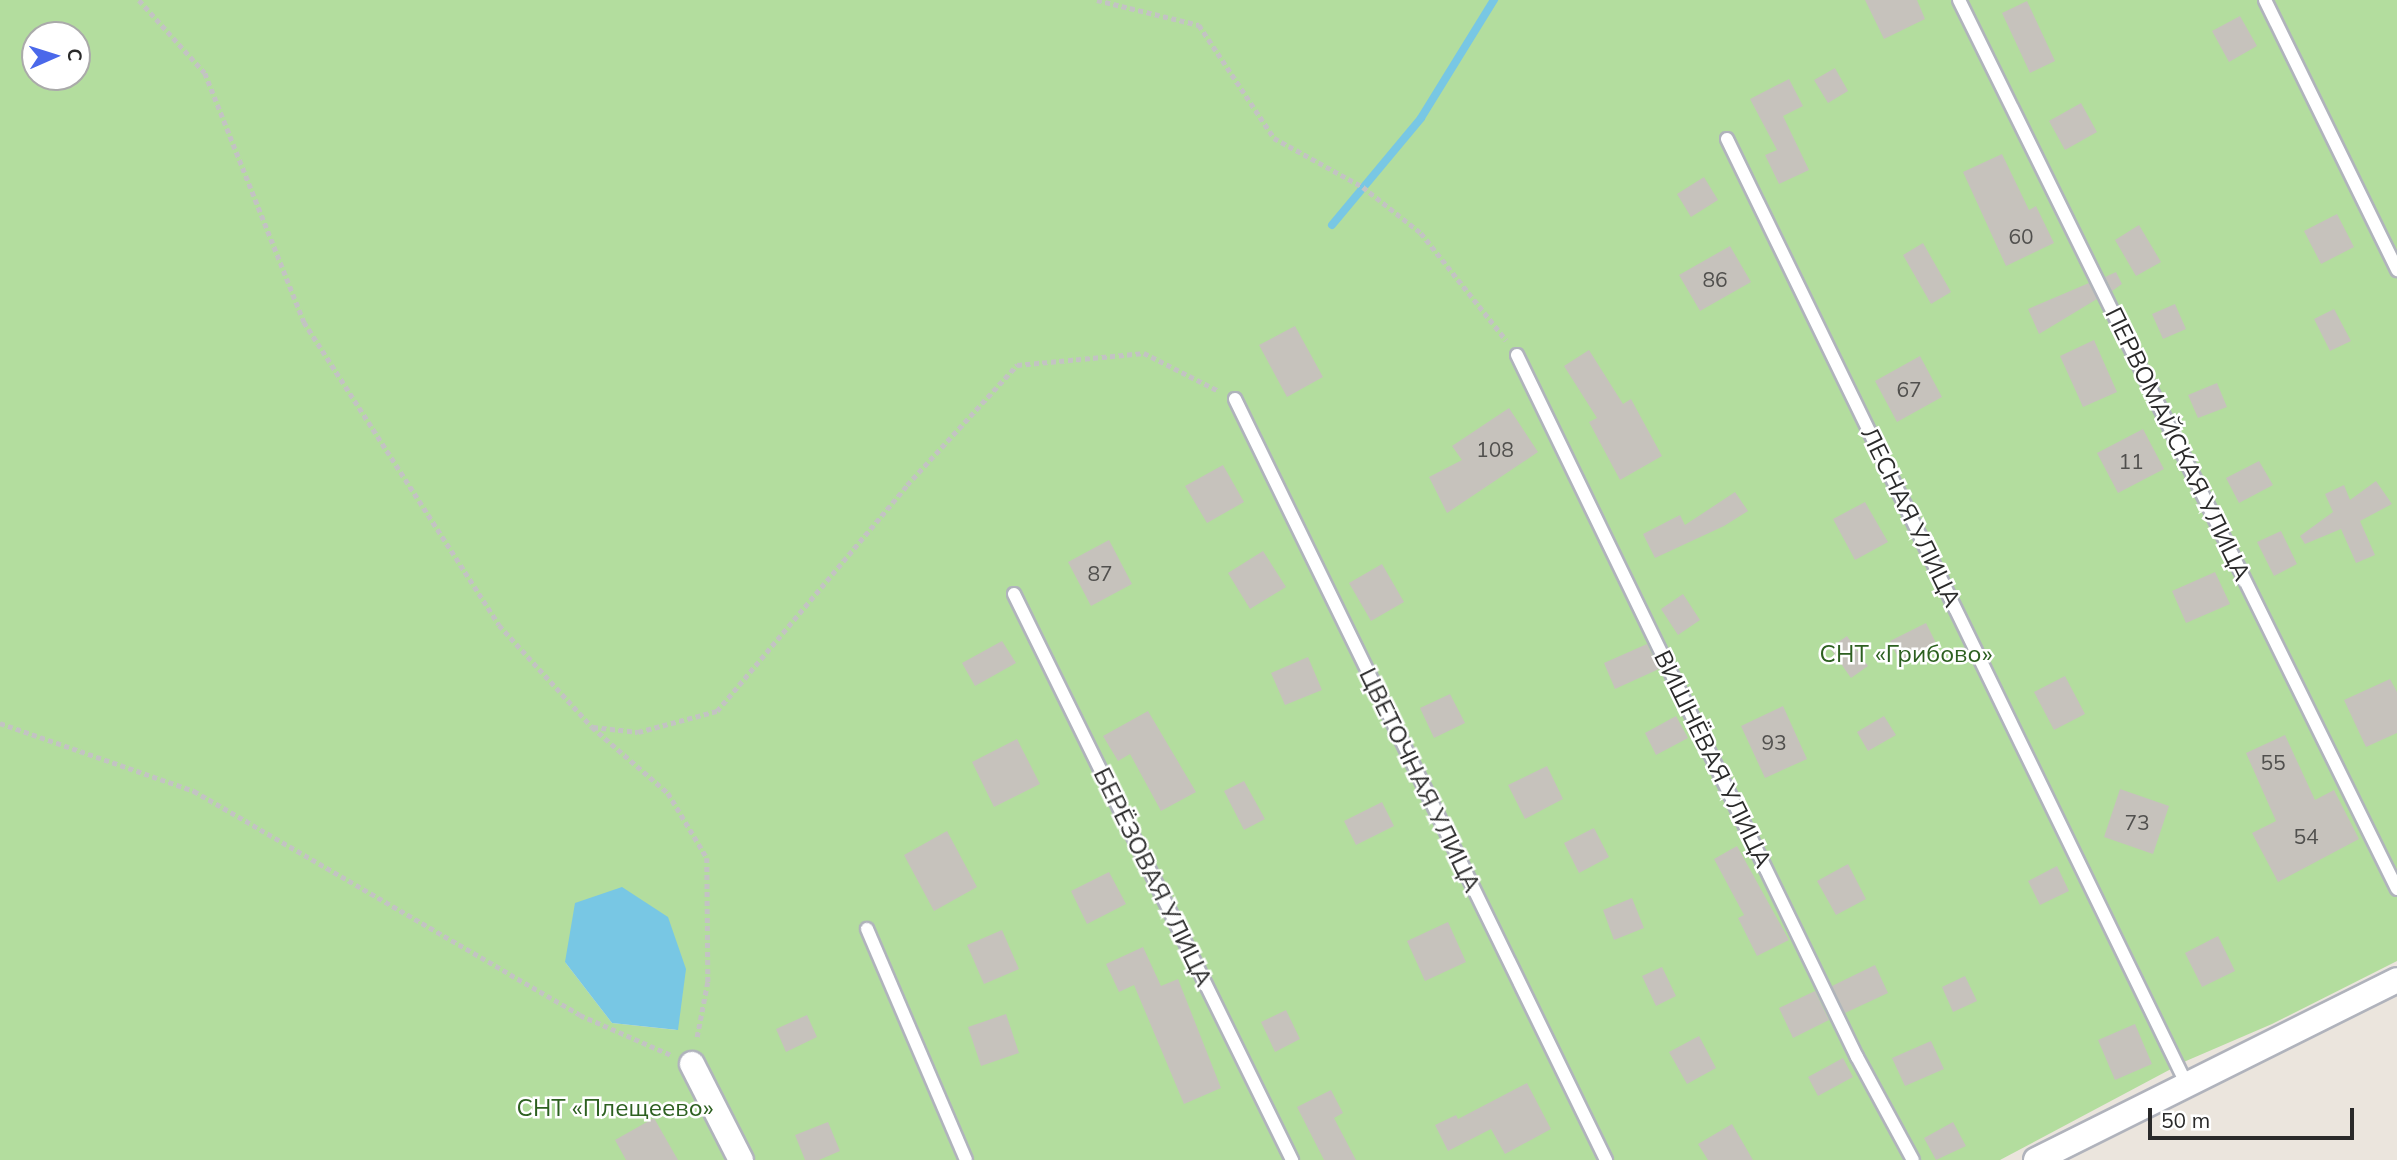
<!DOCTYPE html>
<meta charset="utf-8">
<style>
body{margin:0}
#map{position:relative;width:2397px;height:1160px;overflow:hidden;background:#ebe5dd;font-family:Mulish,sans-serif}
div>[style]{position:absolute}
.green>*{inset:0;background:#b3dd9e}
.water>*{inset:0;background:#78c7e4}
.stream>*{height:8px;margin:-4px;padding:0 4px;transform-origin:4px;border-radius:4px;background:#78c7e4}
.building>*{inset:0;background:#c6c2bc}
.path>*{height:4.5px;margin-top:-2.25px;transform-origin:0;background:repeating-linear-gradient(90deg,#c3c3c3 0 5px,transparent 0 8.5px)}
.roads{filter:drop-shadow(2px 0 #b0b3bc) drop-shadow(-2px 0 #b0b3bc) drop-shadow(0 2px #b0b3bc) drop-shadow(0 -2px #b0b3bc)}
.lane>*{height:12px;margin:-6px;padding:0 6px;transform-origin:6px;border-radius:6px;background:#fff}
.street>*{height:24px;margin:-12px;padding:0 12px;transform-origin:12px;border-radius:12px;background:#fff}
span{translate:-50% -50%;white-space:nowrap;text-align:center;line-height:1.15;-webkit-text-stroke:5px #fff;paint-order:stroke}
.number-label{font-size:21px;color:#51504e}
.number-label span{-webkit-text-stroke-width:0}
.street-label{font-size:24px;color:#2a2a2a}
.park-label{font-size:24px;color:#2d6020}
.north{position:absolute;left:21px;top:21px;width:70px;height:70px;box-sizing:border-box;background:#fff;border:2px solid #aaa;border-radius:50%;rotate:87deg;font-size:19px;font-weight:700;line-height:28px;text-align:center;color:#2a2a2a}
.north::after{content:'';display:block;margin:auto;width:24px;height:32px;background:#4a68ea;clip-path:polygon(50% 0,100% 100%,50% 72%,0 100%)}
.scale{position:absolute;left:2148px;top:1108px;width:206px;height:32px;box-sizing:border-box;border:4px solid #2a2a2a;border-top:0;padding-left:9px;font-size:21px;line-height:24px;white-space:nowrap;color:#2a2a2a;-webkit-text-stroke:5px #fff;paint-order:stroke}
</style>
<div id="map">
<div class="green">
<i style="clip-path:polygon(evenodd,0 0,2397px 0,2397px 961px,2272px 1024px,2186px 1061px,2000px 1160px,0 1160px,0 0,35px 35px,77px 35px,77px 77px,35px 77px,35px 35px,0 0,565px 962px,677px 1030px,612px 1023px,565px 962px)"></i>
</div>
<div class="water">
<i style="clip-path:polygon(622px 887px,668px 917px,686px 969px,678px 1030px,612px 1023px,565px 962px,575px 903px)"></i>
</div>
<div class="stream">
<i style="left:1332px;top:225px;width:139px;rotate:-50.2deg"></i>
<i style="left:1421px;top:118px;width:139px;rotate:-58.3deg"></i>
</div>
<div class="building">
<i style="clip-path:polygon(1865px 0,1917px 0,1925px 19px,1884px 39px)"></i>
<i style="clip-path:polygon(2027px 1px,2055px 61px,2030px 73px,2002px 13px)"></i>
<i style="clip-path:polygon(2240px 16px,2257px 46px,2229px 62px,2212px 31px)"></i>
<i style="clip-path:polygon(1835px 68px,1848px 91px,1828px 103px,1814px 80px)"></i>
<i style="clip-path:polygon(1789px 79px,1803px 106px,1783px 116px,1809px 170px,1779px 184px,1765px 155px,1777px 150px,1750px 99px)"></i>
<i style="clip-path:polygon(2081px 103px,2097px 132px,2065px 150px,2049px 121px)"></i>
<i style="clip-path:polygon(2002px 154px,2029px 210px,2036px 206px,2054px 243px,2006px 266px,1963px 172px)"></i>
<i style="clip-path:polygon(1704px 177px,1718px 200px,1691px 217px,1677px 194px)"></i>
<i style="clip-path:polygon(2337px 214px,2354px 247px,2321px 264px,2304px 231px)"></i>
<i style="clip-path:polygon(2139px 225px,2161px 262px,2136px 276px,2115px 240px)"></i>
<i style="clip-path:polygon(1923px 243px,1951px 292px,1931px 304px,1903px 255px)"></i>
<i style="clip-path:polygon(1730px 246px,1751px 282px,1700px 311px,1679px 275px)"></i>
<i style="clip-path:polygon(2116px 272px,2122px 284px,2112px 291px,2105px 277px)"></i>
<i style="clip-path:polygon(2089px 283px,2097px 299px,2039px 334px,2028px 309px)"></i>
<i style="clip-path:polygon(2175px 304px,2186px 329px,2163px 339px,2152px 314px)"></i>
<i style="clip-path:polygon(2334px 309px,2351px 341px,2330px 351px,2314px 319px)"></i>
<i style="clip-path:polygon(1295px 326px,1323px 377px,1287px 397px,1259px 345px)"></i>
<i style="clip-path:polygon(2094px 340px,2117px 392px,2083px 407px,2060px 356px)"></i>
<i style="clip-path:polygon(1589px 350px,1623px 404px,1631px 399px,1662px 456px,1620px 480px,1589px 422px,1597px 418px,1564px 366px)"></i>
<i style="clip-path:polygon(1920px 356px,1942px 397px,1897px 422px,1875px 381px)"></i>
<i style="clip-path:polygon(2217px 383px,2227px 407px,2198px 418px,2188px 395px)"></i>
<i style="clip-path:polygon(1509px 408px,1538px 452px,1447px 513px,1429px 477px,1462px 460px,1452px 446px)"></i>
<i style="clip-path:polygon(2143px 429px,2164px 469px,2118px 493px,2097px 453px)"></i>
<i style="clip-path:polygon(2259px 461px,2273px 485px,2239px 503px,2226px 478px)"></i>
<i style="clip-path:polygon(1223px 465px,1244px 502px,1207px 523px,1185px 486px)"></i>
<i style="clip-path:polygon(2376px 481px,2392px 504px,2360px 521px,2375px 555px,2356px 563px,2341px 529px,2305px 544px,2300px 536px,2333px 512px,2325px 494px,2344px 485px,2350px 500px)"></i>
<i style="clip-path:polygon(1735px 492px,1748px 511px,1724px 526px,1655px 558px,1643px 534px,1680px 515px,1685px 525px)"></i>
<i style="clip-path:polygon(1865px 502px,1888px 542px,1855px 560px,1833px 519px)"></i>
<i style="clip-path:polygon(2281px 531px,2297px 564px,2274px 576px,2257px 542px)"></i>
<i style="clip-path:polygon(1109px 540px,1132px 584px,1091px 606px,1068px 562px)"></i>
<i style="clip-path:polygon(1263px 551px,1286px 587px,1250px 609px,1228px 573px)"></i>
<i style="clip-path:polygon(1382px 564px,1404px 602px,1371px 621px,1349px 583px)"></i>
<i style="clip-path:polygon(2215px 572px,2230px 604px,2186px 623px,2172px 591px)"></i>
<i style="clip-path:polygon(1683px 594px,1700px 620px,1678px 635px,1661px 609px)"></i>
<i style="clip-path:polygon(1926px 623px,1937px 645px,1901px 664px,1890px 641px)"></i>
<i style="clip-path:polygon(1847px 636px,1868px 666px,1851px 678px,1830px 648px)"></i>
<i style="clip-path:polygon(1002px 641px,1016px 663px,975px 686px,962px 663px)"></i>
<i style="clip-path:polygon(1647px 644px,1659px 669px,1615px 689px,1604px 663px)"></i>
<i style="clip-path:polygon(1308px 657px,1322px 690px,1285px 705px,1271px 673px)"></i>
<i style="clip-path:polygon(2065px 676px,2085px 714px,2054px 730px,2034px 692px)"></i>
<i style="clip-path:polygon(2390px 679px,2397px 692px,2397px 733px,2366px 747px,2344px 700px)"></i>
<i style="clip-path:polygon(1450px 694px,1465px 723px,1434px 738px,1420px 708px)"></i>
<i style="clip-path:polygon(1783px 706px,1807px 759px,1765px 778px,1741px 726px)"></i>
<i style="clip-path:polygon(1148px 711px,1196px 792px,1161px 811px,1130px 754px,1118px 761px,1103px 736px)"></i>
<i style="clip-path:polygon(1676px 716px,1688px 738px,1656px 755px,1645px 733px)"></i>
<i style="clip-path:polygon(1884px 716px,1896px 735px,1868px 751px,1857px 732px)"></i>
<i style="clip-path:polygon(2285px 735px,2315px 800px,2334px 790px,2359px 839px,2278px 882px,2252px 833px,2276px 821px,2246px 753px)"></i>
<i style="clip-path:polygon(1017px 739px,1040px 784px,994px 807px,972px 762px)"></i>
<i style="clip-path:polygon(1547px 766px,1563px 799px,1525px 819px,1508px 785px)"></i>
<i style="clip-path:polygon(1244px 781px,1265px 819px,1244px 830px,1224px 791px)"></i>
<i style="clip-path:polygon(2120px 789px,2169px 806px,2153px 854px,2104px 837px)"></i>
<i style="clip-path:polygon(1382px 802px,1394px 826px,1356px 845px,1344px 821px)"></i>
<i style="clip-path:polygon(1594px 828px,1609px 857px,1579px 873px,1564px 843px)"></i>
<i style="clip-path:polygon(947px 831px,977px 887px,934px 911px,904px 855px)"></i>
<i style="clip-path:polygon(1737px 846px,1789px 940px,1757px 956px,1738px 918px,1744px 915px,1714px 859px)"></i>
<i style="clip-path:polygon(1848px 864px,1866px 899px,1836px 915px,1817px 881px)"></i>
<i style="clip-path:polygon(2057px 866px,2069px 891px,2040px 905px,2028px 881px)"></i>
<i style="clip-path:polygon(1109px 872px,1126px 904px,1087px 924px,1071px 891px)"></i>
<i style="clip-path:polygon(1632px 898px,1644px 928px,1614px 940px,1603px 910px)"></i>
<i style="clip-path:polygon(1448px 922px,1466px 962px,1425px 981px,1407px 941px)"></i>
<i style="clip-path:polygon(1002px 930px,1019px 969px,984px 984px,967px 945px)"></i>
<i style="clip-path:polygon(2218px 936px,2235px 971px,2202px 987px,2185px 953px)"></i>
<i style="clip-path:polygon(1143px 947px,1161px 986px,1178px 979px,1221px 1088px,1184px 1104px,1134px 985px,1119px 992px,1106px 964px)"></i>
<i style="clip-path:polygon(1875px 965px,1888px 993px,1845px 1013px,1832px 986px)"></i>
<i style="clip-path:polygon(1662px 967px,1676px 996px,1656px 1006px,1642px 976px)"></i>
<i style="clip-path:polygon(1965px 976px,1977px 1001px,1953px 1012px,1942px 987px)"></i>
<i style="clip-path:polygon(1815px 991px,1829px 1020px,1793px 1038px,1779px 1008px)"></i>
<i style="clip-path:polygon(1286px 1010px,1300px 1039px,1275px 1052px,1261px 1022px)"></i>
<i style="clip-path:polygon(1006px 1014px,1019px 1053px,981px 1066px,968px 1027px)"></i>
<i style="clip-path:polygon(807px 1015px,817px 1037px,786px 1052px,776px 1029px)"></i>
<i style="clip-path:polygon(2135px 1024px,2152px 1064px,2115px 1080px,2098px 1040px)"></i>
<i style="clip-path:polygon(1699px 1036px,1716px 1068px,1687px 1084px,1669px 1052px)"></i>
<i style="clip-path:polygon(1931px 1041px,1944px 1069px,1905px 1086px,1892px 1058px)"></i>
<i style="clip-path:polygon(1843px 1058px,1853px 1077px,1818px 1096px,1808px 1077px)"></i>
<i style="clip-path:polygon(1527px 1083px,1551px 1129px,1505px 1154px,1491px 1129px,1448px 1151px,1435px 1125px,1456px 1115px,1458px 1119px)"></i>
<i style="clip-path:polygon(1331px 1090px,1343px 1113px,1334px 1118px,1356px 1160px,1324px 1160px,1297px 1107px)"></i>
<i style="clip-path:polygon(654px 1118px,678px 1160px,626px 1160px,615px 1140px)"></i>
<i style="clip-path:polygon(828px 1122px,840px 1151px,819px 1160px,805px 1160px,795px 1135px)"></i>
<i style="clip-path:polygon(1953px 1122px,1966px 1146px,1936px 1160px,1924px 1138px)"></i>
<i style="clip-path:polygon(1732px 1124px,1753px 1160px,1708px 1160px,1698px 1144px)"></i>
</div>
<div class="path">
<i style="left:139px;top:0;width:98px;rotate:47.9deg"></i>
<i style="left:205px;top:73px;width:268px;rotate:68.3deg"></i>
<i style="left:304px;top:322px;width:360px;rotate:57.2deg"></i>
<i style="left:499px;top:625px;width:138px;rotate:47.6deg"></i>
<i style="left:592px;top:727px;width:101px;rotate:41deg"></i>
<i style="left:668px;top:793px;width:76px;rotate:59deg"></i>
<i style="left:707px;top:858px;width:124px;rotate:89.5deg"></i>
<i style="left:708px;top:982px;width:58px;rotate:100.9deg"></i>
<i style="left:1097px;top:0;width:105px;rotate:13.8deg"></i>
<i style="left:1199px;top:25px;width:136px;rotate:56.4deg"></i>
<i style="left:1274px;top:138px;width:102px;rotate:28.8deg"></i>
<i style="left:1363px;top:187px;width:74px;rotate:38.4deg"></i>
<i style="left:1421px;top:233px;width:137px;rotate:51.5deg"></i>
<i style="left:0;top:723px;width:206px;rotate:19.3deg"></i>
<i style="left:194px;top:791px;width:446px;rotate:30.1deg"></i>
<i style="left:580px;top:1015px;width:99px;rotate:23.7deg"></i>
<i style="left:593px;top:727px;width:45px;rotate:6.3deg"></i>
<i style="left:638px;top:732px;width:82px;rotate:-14.9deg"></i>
<i style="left:717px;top:711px;width:295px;rotate:-49.9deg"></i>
<i style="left:907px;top:485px;width:163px;rotate:-47.5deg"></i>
<i style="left:1017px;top:365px;width:128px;rotate:-5.4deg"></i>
<i style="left:1144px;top:353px;width:84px;rotate:26.9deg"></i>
</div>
<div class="roads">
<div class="lane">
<i style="left:1959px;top:0;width:991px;rotate:63.77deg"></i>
<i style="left:2265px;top:0;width:301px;rotate:63.9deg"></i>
<i style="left:1727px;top:139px;width:1052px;rotate:64.07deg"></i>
<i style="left:1517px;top:355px;width:780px;rotate:64.16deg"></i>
<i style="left:1857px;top:1057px;width:117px;rotate:61.5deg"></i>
<i style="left:1235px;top:399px;width:847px;rotate:64.01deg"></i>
<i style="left:1014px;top:594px;width:631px;rotate:63.84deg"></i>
<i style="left:867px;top:929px;width:251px;rotate:66.8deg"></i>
</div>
<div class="street">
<i style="left:692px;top:1064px;width:108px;rotate:63deg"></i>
<i style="left:2036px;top:1160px;width:403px;rotate:-26.5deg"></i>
</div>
</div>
<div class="number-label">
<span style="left:2021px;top:236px">60</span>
<span style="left:1715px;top:279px">86</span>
<span style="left:1909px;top:389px">67</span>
<span style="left:1495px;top:449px">108</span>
<span style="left:2131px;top:461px">11</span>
<span style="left:1100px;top:573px">87</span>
<span style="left:1774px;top:742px">93</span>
<span style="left:2273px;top:762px">55</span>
<span style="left:2137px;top:822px">73</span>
<span style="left:2306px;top:836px">54</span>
</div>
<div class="street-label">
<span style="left:2178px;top:444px;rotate:64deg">ПЕРВОМАЙСКАЯ УЛИЦА</span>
<span style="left:1911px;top:517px;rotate:64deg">ЛЕСНАЯ УЛИЦА</span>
<span style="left:1713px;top:759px;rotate:64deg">ВИШНЁВАЯ УЛИЦА</span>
<span style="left:1420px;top:780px;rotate:64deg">ЦВЕТОЧНАЯ УЛИЦА</span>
<span style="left:1153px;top:877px;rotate:64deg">БЕРЁЗОВАЯ УЛИЦА</span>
</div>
<div class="park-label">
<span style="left:1906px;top:654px">СНТ «Грибово»</span>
<span style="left:615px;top:1108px">СНТ «Плещеево»</span>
</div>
<div class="north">С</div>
<div class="scale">50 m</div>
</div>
